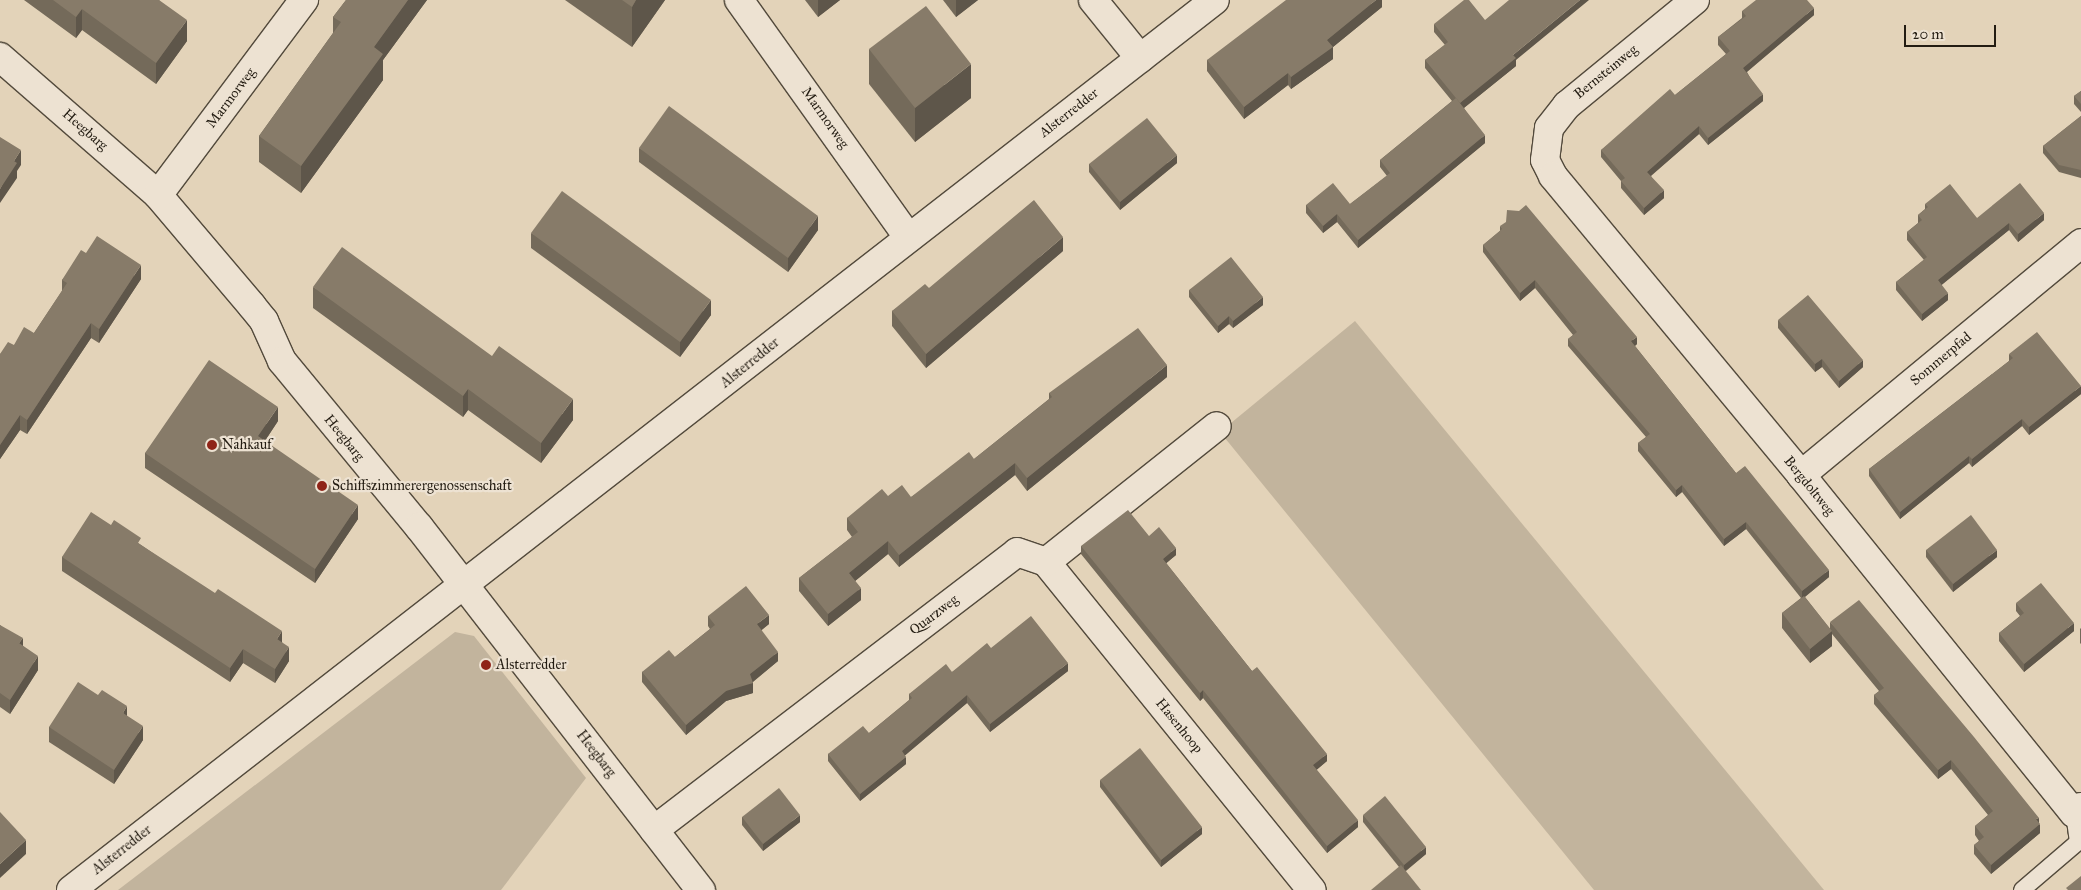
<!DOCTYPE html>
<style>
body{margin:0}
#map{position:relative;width:2081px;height:890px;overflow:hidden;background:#e3d3b9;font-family:"IM FELL Great Primer",serif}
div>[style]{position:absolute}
.green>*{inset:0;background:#c2b49d}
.roads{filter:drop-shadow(1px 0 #534a3c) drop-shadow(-1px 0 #534a3c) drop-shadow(0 1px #534a3c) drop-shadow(0 -1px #534a3c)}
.service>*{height:16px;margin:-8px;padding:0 8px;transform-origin:8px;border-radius:8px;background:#ede2d2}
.minor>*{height:28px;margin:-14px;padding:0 14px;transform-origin:14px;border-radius:14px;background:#ede2d2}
.wall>*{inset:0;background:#746a5a}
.shaded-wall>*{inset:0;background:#5e564a}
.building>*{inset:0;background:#877b69}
.dots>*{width:14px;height:14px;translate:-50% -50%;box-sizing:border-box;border:2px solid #ede2d2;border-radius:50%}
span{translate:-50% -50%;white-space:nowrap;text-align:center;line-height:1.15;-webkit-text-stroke:4.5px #ede2d2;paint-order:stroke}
.street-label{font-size:14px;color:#231c12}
.poi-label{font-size:14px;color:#231c12}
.left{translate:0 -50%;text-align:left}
.scale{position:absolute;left:1904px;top:25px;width:92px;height:22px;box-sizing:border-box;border:2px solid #231c12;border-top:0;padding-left:6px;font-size:15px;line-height:18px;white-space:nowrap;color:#231c12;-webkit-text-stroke:4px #ede2d2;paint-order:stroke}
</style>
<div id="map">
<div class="green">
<i style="clip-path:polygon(1355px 321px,1824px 890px,1594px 890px,1220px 432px)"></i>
<i style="clip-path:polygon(455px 632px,474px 636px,586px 778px,501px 890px,118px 890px)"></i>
</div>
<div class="roads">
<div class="service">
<i style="left:2022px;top:890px;width:74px;rotate:-40.6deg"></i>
<i style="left:2078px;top:842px;width:29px;rotate:-98deg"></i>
</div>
<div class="minor">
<i style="left:739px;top:0;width:292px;rotate:54.5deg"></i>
<i style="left:1093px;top:0;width:75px;rotate:51deg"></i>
<i style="left:1695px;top:0;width:166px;rotate:140.6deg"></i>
<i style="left:1567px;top:105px;width:29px;rotate:128deg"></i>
<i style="left:1549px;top:128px;width:32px;rotate:97deg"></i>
<i style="left:1545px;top:160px;width:18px;rotate:63deg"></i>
<i style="left:1553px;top:176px;width:388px;rotate:50.3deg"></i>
<i style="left:1801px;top:475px;width:434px;rotate:51.1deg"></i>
<i style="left:2074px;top:813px;width:9px;rotate:-41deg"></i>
<i style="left:0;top:57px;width:210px;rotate:41.1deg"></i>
<i style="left:158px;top:195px;width:145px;rotate:49.7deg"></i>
<i style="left:252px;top:306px;width:19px;rotate:51deg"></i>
<i style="left:264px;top:321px;width:44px;rotate:65.8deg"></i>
<i style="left:282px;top:361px;width:215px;rotate:50.5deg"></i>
<i style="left:419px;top:527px;width:460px;rotate:52.2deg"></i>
<i style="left:158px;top:195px;width:244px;rotate:-53.2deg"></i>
<i style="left:1801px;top:475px;width:364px;rotate:-39.6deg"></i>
<i style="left:1046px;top:562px;width:422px;rotate:51deg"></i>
<i style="left:1046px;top:562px;width:218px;rotate:-38.5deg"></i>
<i style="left:654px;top:830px;width:457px;rotate:-37.4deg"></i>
<i style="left:1017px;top:552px;width:31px;rotate:19deg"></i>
<i style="left:71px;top:890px;width:1449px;rotate:-37.88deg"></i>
</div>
</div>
<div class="wall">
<i style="clip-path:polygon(24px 0,159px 0,187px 41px,156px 84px,82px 30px,76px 38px)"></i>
<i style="clip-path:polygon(346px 0,427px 0,383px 60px,383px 80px,301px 193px,259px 162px,259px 136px,333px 33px,333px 17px)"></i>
<i style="clip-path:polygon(565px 0,665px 0,632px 47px)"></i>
<i style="clip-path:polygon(805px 0,840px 0,818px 17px)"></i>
<i style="clip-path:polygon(943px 0,978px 0,956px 17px)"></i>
<i style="clip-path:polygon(1382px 0,1382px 7px,1333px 47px,1333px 59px,1291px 89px,1288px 85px,1244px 119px,1207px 71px,1207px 60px)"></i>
<i style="clip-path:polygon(1742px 11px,1814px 15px,1747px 72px,1763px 101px,1708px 145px,1699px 134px,1651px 176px,1664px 198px,1644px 215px,1621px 188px,1621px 181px,1601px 157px,1601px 150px,1675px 95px,1726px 54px,1718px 45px,1718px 37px,1742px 18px)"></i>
<i style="clip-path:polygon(1434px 24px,1516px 60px,1516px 66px,1464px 108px,1485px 143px,1358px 248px,1337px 222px,1323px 233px,1306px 213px,1306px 205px,1350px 204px,1387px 176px,1380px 167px,1380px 160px,1452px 101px,1425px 68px,1425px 60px,1445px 45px,1434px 32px)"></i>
<i style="clip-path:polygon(869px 49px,971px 98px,915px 142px,869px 84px)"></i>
<i style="clip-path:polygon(2081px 91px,2081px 112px,2074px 104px,2074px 96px)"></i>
<i style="clip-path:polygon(2081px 116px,2081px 178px,2059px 172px,2043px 153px,2043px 146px)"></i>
<i style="clip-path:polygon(639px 148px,818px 230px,788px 272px,639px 162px)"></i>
<i style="clip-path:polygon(1177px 163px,1120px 210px,1089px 172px,1089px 164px)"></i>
<i style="clip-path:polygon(1925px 204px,1977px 218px,2044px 220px,2018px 242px,2009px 230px,1941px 285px,1948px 300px,1922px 321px,1896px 290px,1896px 282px,1924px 260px,1907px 240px,1907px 232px,1918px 223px,1918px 215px,1925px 209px)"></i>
<i style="clip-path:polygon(1500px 226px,1637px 344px,1635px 346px,1736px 473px,1829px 577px,1805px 597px,1830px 629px,1830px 622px,2039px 822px,2040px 833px,1991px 874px,1974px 854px,1974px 845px,1979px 841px,1975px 835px,1975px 826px,1988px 815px,1951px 769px,1938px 779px,1874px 704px,1874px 695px,1879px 691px,1832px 634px,1832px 646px,1810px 663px,1782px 628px,1782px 613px,1801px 598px,1746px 529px,1724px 546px,1682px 492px,1676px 497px,1638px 451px,1638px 443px,1646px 437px,1568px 346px,1568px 339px,1573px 335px,1535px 288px,1520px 301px,1483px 252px,1483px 245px,1500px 231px)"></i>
<i style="clip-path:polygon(531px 233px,711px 315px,680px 357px,531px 248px)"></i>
<i style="clip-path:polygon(1063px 251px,926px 368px,892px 326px,892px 311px,929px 288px)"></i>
<i style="clip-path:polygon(86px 253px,141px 279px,99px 343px,91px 338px,27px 434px,20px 430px,0 459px,0 354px,14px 345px,34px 333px,62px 291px,62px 280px)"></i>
<i style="clip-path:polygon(313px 287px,573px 420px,541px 463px,468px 410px,463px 417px,313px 308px)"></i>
<i style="clip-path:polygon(1189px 290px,1263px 305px,1233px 328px,1229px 324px,1218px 333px,1189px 297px)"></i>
<i style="clip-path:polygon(1778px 320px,1863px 367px,1839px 388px,1822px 367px,1815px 372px,1778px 328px)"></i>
<i style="clip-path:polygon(2009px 354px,2081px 394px,2029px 435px,2022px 426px,1972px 467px,1969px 463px,1900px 519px,1869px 476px,1869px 469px,2009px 361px)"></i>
<i style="clip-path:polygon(1167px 377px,1027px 491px,1015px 475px,899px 567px,888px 554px,855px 581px,861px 600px,828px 626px,799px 591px,799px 578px,852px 537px,847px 530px,847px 518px,888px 496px,911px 497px,974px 459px,1049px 399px,1049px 393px)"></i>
<i style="clip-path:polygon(278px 421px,265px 441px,358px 519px,315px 583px,145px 468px,145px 453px)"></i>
<i style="clip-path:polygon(111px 525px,141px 545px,282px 642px,289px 661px,275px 683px,243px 663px,230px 682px,62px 571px,62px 557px)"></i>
<i style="clip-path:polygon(1149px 536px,1176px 555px,1166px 563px,1252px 671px,1327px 761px,1316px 770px,1358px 827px,1327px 853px,1203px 698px,1200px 701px,1081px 554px,1081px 546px)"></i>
<i style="clip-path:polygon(1926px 550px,1997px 557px,1953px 592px,1926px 557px)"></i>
<i style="clip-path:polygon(2016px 603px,2074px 631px,2024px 672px,1999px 641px,1999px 633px,2020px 616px,2016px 611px)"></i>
<i style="clip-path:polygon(708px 616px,769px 624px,761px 630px,778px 661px,753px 682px,753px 693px,726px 701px,686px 735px,642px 682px,642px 672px,675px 657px,710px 629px,708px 626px)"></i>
<i style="clip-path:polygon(0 625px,23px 646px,38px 670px,10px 714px,0 707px)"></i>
<i style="clip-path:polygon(2081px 628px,2081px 644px,2080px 643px,2080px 629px)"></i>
<i style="clip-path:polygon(991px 648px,1068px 671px,990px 732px,967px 703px,905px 755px,906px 764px,860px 801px,828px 761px,828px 754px,869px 733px,909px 700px,909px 694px,952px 672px)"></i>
<i style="clip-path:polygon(127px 716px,143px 740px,114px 784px,49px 742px,49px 727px)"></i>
<i style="clip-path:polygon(1100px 780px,1202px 834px,1161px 867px,1100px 787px)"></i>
<i style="clip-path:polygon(1363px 815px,1426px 854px,1406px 871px,1399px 867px,1363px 822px)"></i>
<i style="clip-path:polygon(742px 817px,800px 822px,763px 851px,742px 825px)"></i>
</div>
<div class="shaded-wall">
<i style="clip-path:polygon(408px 0,427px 0,383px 60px,383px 80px,301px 193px,301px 166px,374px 47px)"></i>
<i style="clip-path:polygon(636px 0,665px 0,632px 47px,632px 7px)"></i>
<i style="clip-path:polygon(818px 0,840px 0,818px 17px)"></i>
<i style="clip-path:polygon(956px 0,978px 0,956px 17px)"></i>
<i style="clip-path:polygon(1376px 0,1382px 0,1382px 7px,1333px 47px,1333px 59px,1291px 89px,1291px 77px,1327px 40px)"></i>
<i style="clip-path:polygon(1580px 0,1589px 0,1516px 60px,1516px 66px,1460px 111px,1460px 103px,1513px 55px)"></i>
<i style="clip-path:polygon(1814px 8px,1814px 15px,1743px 75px,1743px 68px)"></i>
<i style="clip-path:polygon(82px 9px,82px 30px,76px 38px,76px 17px)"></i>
<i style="clip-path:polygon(187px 20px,187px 41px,156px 84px,156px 63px)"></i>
<i style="clip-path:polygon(971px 64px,971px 98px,915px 142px,915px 108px)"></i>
<i style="clip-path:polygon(1288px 73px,1288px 85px,1244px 119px,1244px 107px)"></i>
<i style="clip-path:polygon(1763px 94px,1763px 101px,1708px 145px,1708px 138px)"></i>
<i style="clip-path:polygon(1699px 126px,1699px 134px,1647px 179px,1647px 172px)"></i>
<i style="clip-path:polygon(1485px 135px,1485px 143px,1358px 248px,1358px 240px)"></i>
<i style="clip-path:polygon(21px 150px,21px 165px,17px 171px,17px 178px,0 203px,0 189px,14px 161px)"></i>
<i style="clip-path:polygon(1177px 155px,1177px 163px,1120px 210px,1120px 202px)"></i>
<i style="clip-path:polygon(1664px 190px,1664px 198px,1644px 215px,1644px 208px)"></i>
<i style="clip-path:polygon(2044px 213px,2044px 220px,2018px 242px,2018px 234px)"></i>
<i style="clip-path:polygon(1337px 214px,1337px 222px,1323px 233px,1323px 226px)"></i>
<i style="clip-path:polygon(818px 216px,818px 230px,788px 272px,788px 258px)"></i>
<i style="clip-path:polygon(2009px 223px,2009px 230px,1938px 288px,1938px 280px)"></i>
<i style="clip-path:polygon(1063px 237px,1063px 251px,926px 368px,926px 354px)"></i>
<i style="clip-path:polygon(141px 265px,141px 279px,99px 343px,99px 329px)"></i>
<i style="clip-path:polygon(1535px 280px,1535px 288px,1520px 301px,1520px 293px)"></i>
<i style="clip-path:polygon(1948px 293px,1948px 300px,1922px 321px,1922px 314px)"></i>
<i style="clip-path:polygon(1263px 297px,1263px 305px,1233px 328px,1233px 321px)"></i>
<i style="clip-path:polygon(711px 300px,711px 315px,680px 357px,680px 342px)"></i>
<i style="clip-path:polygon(1229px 316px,1229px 324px,1218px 333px,1218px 326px)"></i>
<i style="clip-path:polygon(91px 323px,91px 338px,27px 434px,27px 420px)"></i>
<i style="clip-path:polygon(1637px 337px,1637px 344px,1631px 349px,1631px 341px)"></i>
<i style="clip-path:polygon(1822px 359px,1822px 367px,1815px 372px,1815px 364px)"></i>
<i style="clip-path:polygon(1863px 360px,1863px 367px,1839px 388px,1839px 381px)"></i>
<i style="clip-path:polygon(1167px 365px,1167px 377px,1027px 491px,1027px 478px)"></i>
<i style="clip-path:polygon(2081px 386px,2081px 394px,2029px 435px,2029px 427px)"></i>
<i style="clip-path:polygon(468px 389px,468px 410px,463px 417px,463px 396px)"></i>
<i style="clip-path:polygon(573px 399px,573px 420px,541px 463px,541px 443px)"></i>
<i style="clip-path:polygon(278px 407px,278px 421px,258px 451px,258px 436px)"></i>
<i style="clip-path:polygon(20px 415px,20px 430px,0 459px,0 445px)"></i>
<i style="clip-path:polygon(2022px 419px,2022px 426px,1972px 467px,1972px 459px)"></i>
<i style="clip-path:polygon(1969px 456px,1969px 463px,1900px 519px,1900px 512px)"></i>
<i style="clip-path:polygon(1015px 463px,1015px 475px,899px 567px,899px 555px)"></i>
<i style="clip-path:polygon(1682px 485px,1682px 492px,1676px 497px,1676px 490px)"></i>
<i style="clip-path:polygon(358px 505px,358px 519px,315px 583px,315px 569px)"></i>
<i style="clip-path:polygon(1746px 522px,1746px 529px,1724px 546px,1724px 539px)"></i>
<i style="clip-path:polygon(888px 541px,888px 554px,849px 586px,849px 573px)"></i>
<i style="clip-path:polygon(1176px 548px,1176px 555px,1163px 566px,1163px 559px)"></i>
<i style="clip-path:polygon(1997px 550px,1997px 557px,1953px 592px,1953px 584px)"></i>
<i style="clip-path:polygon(1829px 570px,1829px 577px,1802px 599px,1802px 591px)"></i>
<i style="clip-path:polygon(861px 588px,861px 600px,828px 626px,828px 614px)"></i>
<i style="clip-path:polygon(769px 615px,769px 624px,757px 634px,757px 624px)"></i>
<i style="clip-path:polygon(2074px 623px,2074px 631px,2024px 672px,2024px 664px)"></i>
<i style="clip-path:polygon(282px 631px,282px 645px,277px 639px)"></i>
<i style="clip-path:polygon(1832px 631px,1832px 646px,1810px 663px,1810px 649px)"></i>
<i style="clip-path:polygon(23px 638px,23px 652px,19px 643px)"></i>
<i style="clip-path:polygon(289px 647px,289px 661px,275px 683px,275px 669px)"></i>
<i style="clip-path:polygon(243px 649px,243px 663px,230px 682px,230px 668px)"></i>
<i style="clip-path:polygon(778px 652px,778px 661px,750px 684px,753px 683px,753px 693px,726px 701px,686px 735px,686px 725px,726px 691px,750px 674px)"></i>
<i style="clip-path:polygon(38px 656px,38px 670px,10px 714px,10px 700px)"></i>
<i style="clip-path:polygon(1068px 663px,1068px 671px,990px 732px,990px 724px)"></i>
<i style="clip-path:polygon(1203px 690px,1203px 698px,1200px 701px,1200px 693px)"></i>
<i style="clip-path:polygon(967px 695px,967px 703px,902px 758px,902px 751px)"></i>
<i style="clip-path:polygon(127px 706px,127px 721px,123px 713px)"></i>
<i style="clip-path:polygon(143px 726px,143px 740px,114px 784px,114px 770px)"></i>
<i style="clip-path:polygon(1327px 754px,1327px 761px,1313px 773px,1313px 765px)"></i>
<i style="clip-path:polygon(906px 757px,906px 764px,860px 801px,860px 794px)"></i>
<i style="clip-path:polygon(1951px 760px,1951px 769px,1938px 779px,1938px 770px)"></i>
<i style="clip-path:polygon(800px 815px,800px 822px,763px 851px,763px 844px)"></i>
<i style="clip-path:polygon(2039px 818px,2039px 825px,2040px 824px,2040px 833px,1991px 874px,1991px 865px,2036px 819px)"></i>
<i style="clip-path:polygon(1358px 820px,1358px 827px,1327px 853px,1327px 846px)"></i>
<i style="clip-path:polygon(1202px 827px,1202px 834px,1161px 867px,1161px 860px)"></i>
<i style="clip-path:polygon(26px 840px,26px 854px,0 878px,0 864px)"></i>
<i style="clip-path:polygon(1426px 847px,1426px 854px,1404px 872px,1404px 865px)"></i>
</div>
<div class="building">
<i style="clip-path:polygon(53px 0,159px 0,187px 20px,156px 63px,82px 9px,76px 17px)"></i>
<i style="clip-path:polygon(346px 0,408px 0,374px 47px,383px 54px,301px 166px,259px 136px,341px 22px,333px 17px)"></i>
<i style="clip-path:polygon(622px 0,636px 0,632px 7px)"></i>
<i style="clip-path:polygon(1286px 0,1376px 0,1327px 40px,1333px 47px,1291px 77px,1288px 73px,1244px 107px,1207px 60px)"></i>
<i style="clip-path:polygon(1464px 0,1469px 0,1485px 20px,1509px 0,1580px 0,1513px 55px,1516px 58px,1460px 103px,1425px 60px,1448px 42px,1434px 24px)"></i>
<i style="clip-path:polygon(1756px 0,1807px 0,1814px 8px,1743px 68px,1763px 94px,1708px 138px,1699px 126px,1647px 172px,1664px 190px,1644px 208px,1621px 181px,1625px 178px,1601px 150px,1670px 89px,1675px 95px,1730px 51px,1718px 37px,1746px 16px,1742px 11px)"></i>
<i style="clip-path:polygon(926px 6px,971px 64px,915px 108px,869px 49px)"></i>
<i style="clip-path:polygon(2081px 91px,2081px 104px,2074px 96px)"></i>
<i style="clip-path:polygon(1456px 98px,1485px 135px,1358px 240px,1337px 214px,1323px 226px,1306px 205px,1333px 183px,1350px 204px,1390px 173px,1380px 160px)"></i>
<i style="clip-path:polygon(669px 106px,818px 216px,788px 258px,639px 148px)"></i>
<i style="clip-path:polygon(2081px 116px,2081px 170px,2059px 165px,2043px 146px)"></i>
<i style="clip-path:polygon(1147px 118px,1177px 155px,1120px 202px,1089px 164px)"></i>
<i style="clip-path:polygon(0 137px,21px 150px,14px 161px,17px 163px,0 189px)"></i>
<i style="clip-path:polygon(2020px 183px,2044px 213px,2018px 234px,2009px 223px,1938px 280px,1948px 293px,1922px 314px,1896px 282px,1927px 257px,1907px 232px,1922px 220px,1918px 215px,1928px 207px,1925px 204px,1950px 184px,1977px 218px)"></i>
<i style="clip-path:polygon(562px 191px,711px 300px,680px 342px,531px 233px)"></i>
<i style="clip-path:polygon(1034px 200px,1063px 237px,926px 354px,892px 311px,925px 284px,929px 288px)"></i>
<i style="clip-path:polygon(1526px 205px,1637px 337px,1631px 341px,1736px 473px,1745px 466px,1829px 570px,1802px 591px,1746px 522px,1724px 539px,1682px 485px,1676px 490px,1638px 443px,1650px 434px,1568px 339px,1577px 332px,1535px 280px,1520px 293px,1483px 245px,1502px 229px,1500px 226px,1506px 222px,1507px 210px,1519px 211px)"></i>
<i style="clip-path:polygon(97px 236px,141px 265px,99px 329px,91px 323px,27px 420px,20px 415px,0 445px,0 354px,8px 342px,14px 345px,24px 327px,34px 333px,67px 283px,62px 280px,81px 250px,86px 253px)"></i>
<i style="clip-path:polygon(342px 247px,492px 356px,499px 346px,573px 399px,541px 443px,468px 389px,463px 396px,313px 287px)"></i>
<i style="clip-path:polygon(1231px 257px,1263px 297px,1233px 321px,1229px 316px,1218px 326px,1189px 290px)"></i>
<i style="clip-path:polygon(1808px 295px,1863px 360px,1839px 381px,1822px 359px,1815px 364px,1778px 320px)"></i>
<i style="clip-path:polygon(1138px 328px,1167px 365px,1027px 478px,1015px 463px,899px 555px,888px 541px,849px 573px,861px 588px,828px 614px,799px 578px,858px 532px,847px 518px,882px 489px,888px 496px,902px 485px,911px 497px,969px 452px,974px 459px,1052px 397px,1049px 393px)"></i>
<i style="clip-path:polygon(2037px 332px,2081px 386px,2029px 427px,2022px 419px,1972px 459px,1969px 456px,1900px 512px,1869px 469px,2013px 358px,2009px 354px)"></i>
<i style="clip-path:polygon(209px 360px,278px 407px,258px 436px,358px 505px,315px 569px,145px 453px)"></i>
<i style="clip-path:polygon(1128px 510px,1149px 536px,1159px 527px,1176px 548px,1163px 559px,1252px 671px,1257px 667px,1327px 754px,1313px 765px,1358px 820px,1327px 846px,1203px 690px,1200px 693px,1081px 546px)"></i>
<i style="clip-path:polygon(91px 512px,111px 525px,114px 520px,141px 538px,138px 543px,215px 593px,218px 589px,282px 631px,277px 639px,289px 647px,275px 669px,243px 649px,230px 668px,62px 557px)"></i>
<i style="clip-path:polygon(1971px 515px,1997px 550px,1953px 584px,1926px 550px)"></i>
<i style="clip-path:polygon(2041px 583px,2074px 623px,2024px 664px,1999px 633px,2024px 613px,2016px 603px)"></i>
<i style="clip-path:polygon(746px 586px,769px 615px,757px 624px,778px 652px,750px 674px,753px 683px,726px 691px,686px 725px,642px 672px,669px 650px,675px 657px,715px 625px,708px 616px)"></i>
<i style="clip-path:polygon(1804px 596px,1832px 631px,1810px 649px,1782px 613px)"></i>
<i style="clip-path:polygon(1859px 600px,1974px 737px,2039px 818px,2036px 819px,2040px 824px,1991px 865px,1974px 845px,1984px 837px,1975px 826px,1993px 811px,1951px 760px,1938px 770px,1874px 695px,1884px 688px,1830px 622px)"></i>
<i style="clip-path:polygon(1031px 616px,1068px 663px,990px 724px,967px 695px,902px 751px,906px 757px,860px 794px,828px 754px,863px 726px,869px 733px,912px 698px,909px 694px,946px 664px,952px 672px,987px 643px,991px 648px)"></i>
<i style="clip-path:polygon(0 625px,23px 638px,19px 643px,38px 656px,10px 700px,0 693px)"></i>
<i style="clip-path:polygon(78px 682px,98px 695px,102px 690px,127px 706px,123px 713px,143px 726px,114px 770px,49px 727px)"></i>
<i style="clip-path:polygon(1140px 748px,1202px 827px,1161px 860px,1100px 780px)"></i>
<i style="clip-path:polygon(779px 788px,800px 815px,763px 844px,742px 817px)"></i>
<i style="clip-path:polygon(1385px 796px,1426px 847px,1404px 865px,1363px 815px)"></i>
<i style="clip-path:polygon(0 812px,26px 840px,0 864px)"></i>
<i style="clip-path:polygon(1401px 865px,1421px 890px,1371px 890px)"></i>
<i style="clip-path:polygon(2081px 876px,2081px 890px,2068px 890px,2066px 888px)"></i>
</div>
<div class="dots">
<i style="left:212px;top:445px;background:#8f2418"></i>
<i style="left:322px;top:486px;background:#8f2418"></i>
<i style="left:486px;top:665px;background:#8f2418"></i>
</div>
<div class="street-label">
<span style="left:1606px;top:72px;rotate:-39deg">Bernsteinweg</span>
<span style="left:231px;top:98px;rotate:-53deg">Marmorweg</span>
<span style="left:1069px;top:113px;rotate:-38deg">Alsterredder</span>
<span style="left:825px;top:118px;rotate:55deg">Marmorweg</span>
<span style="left:85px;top:130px;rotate:41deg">Heegbarg</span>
<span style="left:1941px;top:359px;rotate:-40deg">Sommerpfad</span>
<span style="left:750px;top:363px;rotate:-39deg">Alsterredder</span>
<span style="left:344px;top:438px;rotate:51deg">Heegbarg</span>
<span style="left:1809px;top:486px;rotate:51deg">Bergdoltweg</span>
<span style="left:934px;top:615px;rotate:-37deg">Quarzweg</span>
<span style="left:1179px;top:726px;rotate:51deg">Hasenhoop</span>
<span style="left:596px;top:754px;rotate:52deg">Heegbarg</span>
<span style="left:122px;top:850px;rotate:-38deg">Alsterredder</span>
</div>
<div class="poi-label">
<span class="left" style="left:222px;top:445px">Nahkauf</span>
<span class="left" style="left:332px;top:486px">Schiffszimmerergenossenschaft</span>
<span class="left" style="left:496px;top:665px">Alsterredder</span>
</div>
<div class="scale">20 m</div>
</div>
